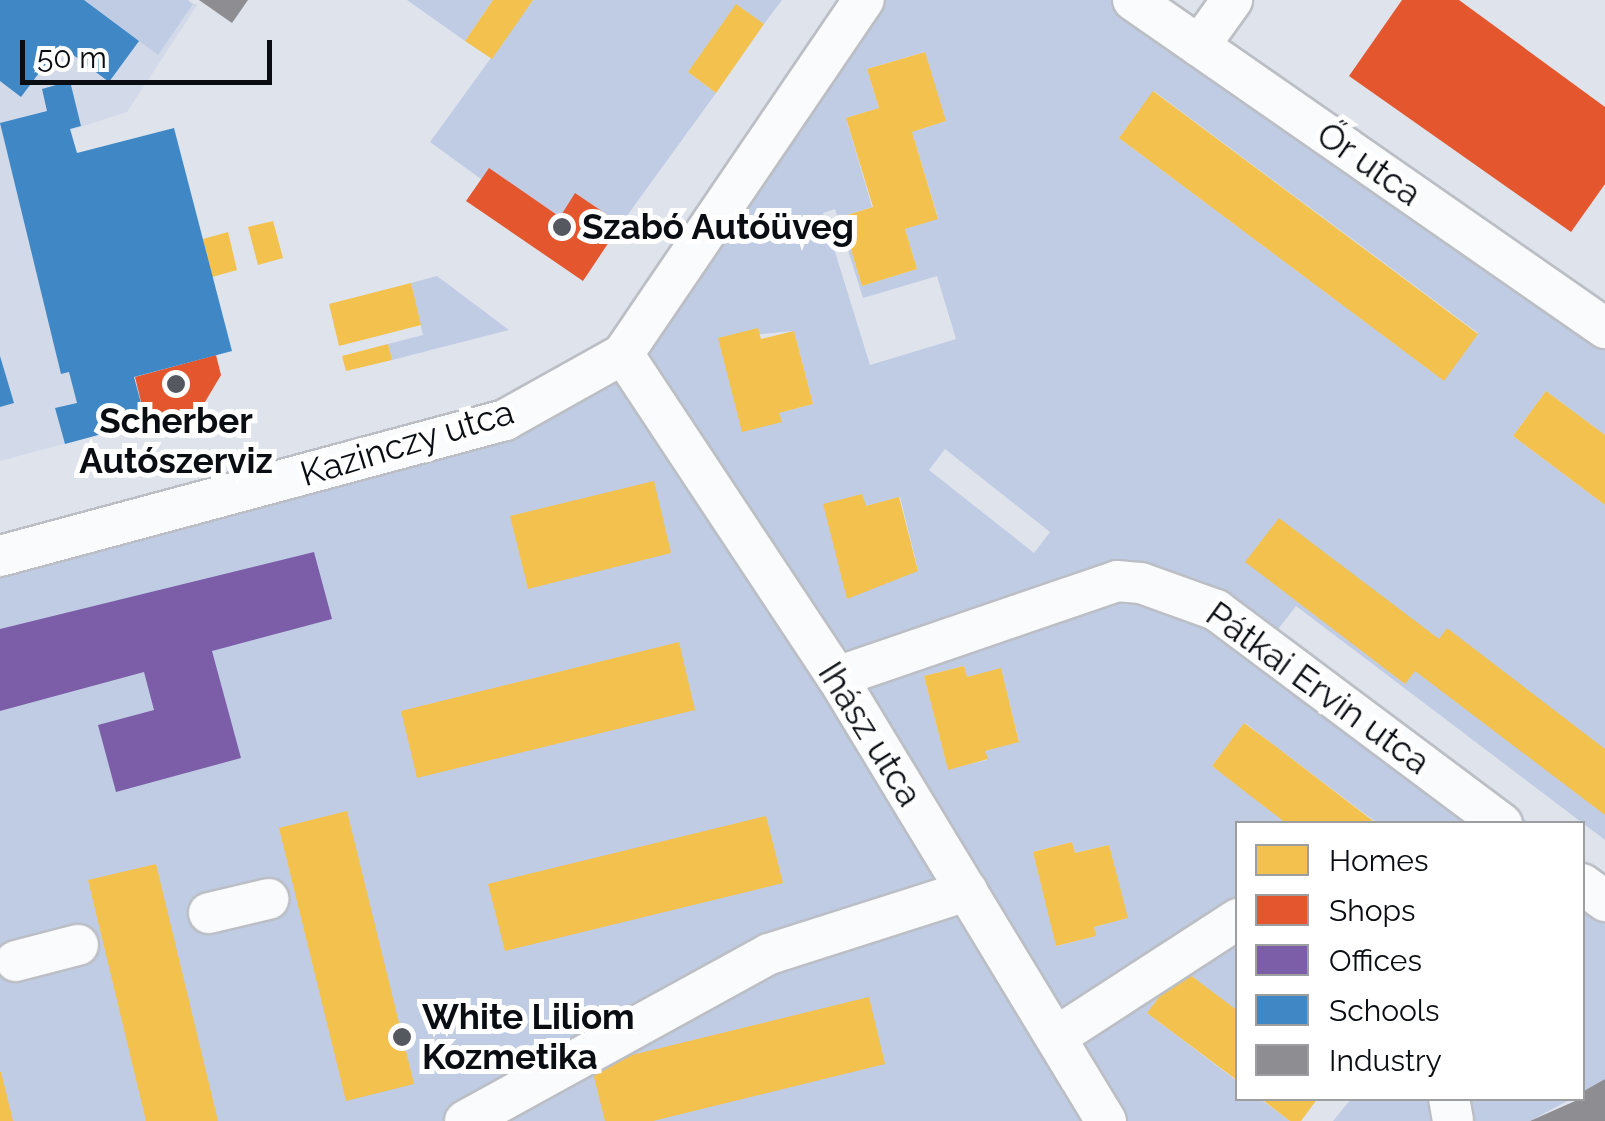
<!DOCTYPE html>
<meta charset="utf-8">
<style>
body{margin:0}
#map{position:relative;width:1605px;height:1121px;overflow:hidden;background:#dfe3ec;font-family:Raleway,sans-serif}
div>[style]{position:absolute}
.built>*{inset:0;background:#d2daea}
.green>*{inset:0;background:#c0cce4}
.homes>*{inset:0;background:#f2c14e}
.shops>*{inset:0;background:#e4572e}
.offices>*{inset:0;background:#7b5ea7}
.schools>*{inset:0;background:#3f88c5}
.industry>*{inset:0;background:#8d8d92}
.roads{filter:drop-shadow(2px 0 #bbbfc5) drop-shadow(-2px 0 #bbbfc5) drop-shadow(0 2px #bbbfc5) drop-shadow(0 -2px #bbbfc5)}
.minor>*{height:40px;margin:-20px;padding:0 20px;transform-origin:20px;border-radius:20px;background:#fafbfc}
.dots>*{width:28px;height:28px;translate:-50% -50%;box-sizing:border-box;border:5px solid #fff;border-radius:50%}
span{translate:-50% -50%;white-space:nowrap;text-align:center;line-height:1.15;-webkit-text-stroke:10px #fff;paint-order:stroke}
.street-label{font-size:35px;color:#0a0d12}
.poi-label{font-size:35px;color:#0a0d12;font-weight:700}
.left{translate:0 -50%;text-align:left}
.legend{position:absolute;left:1235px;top:821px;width:350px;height:280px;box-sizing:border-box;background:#fff;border:2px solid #9d9ea0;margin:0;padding:12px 18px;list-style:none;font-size:30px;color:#0a0d12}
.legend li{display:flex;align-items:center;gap:20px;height:50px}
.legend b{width:50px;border:2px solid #9d9ea0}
.scale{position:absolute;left:20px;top:40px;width:252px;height:45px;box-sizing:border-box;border:5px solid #0a0d12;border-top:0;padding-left:12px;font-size:30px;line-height:35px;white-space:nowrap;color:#0a0d12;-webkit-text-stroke:8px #fff;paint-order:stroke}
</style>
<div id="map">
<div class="built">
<i style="clip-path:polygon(0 0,198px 4px,127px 112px,71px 130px,146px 422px,0 461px)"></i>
</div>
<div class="green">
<i style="clip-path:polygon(84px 0,188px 0,193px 4px,158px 55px)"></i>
<i style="clip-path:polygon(407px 0,493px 0,465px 41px)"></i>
<i style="clip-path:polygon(533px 0,782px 0,764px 24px,736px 5px,688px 72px,716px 93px,621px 224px,576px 194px,560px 217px,489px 169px,481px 179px,430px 142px)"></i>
<i style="clip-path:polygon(evenodd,870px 0,1131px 0,1605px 334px,1605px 435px,1546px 391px,1513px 436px,1605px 505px,1605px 840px,1296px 606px,1276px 632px,1529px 823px,1377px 823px,1245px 723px,1212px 766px,1287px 823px,1238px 824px,1237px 1011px,1181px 968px,1147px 1013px,1237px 1081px,1238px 1098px,1260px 1099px,1290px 1121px,1112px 1121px,629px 354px,870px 0,924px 52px,946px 121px,912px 132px,938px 218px,905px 229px,917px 269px,862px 286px,841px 217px,872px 207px,846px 118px,879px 108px,867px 69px,924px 52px,870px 0,1154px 91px,1478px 333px,1443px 380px,1119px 138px,1154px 91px,870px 0,835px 209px,863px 298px,937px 276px,956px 339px,870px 365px,823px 213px,835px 209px,870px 0,794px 331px,813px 404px,779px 413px,781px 421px,718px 338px,794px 331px,870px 0,945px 449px,1050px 532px,1034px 553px,929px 470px,945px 449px,870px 0,900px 497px,918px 570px,847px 598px,866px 506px,900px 497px,870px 0,964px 666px,967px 677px,1001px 669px,1019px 741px,985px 751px,987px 760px,948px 769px,924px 676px,964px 666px,870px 0,1072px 842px,1075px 853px,1109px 845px,1127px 918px,1094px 927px,1095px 936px,1057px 946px,1033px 852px,1072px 842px)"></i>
<i style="clip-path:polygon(437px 276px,509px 330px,392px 360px,388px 344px,423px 335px,411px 283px)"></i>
<i style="clip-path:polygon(621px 361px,1099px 1121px,0 1121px,0 562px,507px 426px)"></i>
<i style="clip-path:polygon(1582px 864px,1605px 881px,1605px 1079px,1582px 1092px)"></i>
<i style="clip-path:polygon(1351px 1099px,1571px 1099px,1530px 1121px,1333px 1121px)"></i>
</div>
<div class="homes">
<i style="clip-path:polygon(493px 0,533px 0,492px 59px,465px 41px)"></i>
<i style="clip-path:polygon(736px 4px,764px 24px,716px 93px,688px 72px)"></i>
<i style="clip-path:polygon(925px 52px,946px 121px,912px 132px,938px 219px,905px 229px,917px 269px,862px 286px,841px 217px,873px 207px,846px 118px,879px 108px,867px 69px)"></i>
<i style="clip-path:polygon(1153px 91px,1478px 334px,1444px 381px,1119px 138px)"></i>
<i style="clip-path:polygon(273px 221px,283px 258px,258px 265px,248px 227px)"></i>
<i style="clip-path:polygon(228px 232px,237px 270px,212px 277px,203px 239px)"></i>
<i style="clip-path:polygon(411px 283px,421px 325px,339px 346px,329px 304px)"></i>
<i style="clip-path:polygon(758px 328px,761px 339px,794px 331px,813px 404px,779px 413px,782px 422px,742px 432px,718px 338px)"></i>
<i style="clip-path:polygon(388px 344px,392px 360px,346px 371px,342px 356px)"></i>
<i style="clip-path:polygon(1546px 391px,1605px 435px,1605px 505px,1513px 436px)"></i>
<i style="clip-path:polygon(654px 481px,671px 553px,528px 589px,510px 516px)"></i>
<i style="clip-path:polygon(862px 494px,866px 506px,899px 497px,918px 571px,847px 599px,823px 504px)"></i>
<i style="clip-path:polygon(1279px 518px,1439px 639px,1447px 628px,1605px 749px,1605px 815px,1415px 671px,1405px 684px,1245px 562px)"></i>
<i style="clip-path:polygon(679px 642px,695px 710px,417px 778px,401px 711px)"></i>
<i style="clip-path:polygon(964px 666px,967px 677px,1001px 668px,1019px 742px,985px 751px,988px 759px,948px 770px,924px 676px)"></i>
<i style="clip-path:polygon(1244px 723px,1270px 742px,1377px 824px,1287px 824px,1212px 766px)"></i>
<i style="clip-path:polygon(347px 811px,414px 1084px,346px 1101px,279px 828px)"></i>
<i style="clip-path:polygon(766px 816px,783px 883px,505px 951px,488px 884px)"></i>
<i style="clip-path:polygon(1072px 842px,1075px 853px,1109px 845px,1128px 918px,1094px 927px,1096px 936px,1056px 946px,1033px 852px)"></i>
<i style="clip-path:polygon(156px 864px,218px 1121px,146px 1121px,88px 880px)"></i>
<i style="clip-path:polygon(1181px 968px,1238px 1011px,1238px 1081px,1147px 1013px)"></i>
<i style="clip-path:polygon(869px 997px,885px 1064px,653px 1121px,605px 1121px,591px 1065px)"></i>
<i style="clip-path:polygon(0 1072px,1px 1072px,13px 1121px,0 1121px)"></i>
<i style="clip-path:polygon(1260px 1098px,1318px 1098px,1301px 1121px,1290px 1121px)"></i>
</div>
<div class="shops">
<i style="clip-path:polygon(1402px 0,1459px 0,1605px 107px,1605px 184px,1571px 232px,1349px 76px)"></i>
<i style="clip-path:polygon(489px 168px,560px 217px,575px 193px,621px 224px,583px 281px,466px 201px)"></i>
<i style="clip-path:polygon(216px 355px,221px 375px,202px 407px,146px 422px,135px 377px)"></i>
</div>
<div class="offices">
<i style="clip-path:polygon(314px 552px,332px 619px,212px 651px,241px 758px,116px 792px,98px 725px,154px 710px,144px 672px,0 711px,0 629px)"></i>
</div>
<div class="schools">
<i style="clip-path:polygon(0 0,84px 0,139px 41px,109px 82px,60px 45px,21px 97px,0 81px)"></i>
<i style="clip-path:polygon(70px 81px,81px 126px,70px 129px,77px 153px,174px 128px,232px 351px,134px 377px,146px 422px,65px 444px,55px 408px,77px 403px,69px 372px,61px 374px,0 123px,47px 111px,42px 89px)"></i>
<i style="clip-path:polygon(0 356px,14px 403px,0 407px)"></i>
</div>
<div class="industry">
<i style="clip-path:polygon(199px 0,248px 0,232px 23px)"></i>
<i style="clip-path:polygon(1605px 1079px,1605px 1121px,1530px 1121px,1582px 1098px,1582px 1092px)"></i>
</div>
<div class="roads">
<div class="minor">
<i style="left:1133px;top:0;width:575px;rotate:34.8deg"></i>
<i style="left:1199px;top:46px;width:57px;rotate:-54.3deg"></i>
<i style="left:623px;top:354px;width:387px;rotate:56.5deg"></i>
<i style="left:837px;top:677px;width:519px;rotate:58.79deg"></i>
<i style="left:0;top:556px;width:523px;rotate:-15.07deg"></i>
<i style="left:505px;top:420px;width:135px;rotate:-29.2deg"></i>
<i style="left:623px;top:354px;width:428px;rotate:-55.8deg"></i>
<i style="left:837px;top:677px;width:296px;rotate:-18.9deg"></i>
<i style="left:1117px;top:581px;width:24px;rotate:5deg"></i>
<i style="left:1141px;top:583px;width:80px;rotate:19.8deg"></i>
<i style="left:1216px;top:610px;width:357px;rotate:36.8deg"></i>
<i style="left:1582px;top:884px;width:29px;rotate:36deg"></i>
<i style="left:209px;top:913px;width:61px;rotate:-13.3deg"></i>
<i style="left:16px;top:961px;width:64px;rotate:-14.5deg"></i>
<i style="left:1056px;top:1037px;width:217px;rotate:-33deg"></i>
<i style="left:1449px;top:1098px;width:23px;rotate:80deg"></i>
<i style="left:465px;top:1121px;width:347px;rotate:-28.8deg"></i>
<i style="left:769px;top:954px;width:208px;rotate:-17.7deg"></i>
</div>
</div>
<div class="dots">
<i style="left:562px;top:227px;background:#55585e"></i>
<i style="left:176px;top:384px;background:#55585e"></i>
<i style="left:402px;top:1037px;background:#55585e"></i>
</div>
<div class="street-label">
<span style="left:1369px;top:164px;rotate:35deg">Őr utca</span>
<span style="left:407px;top:443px;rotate:-17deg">Kazinczy utca</span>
<span style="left:1318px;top:688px;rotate:36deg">Pátkai Ervin utca</span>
<span style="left:870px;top:734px;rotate:58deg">Ihász utca</span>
</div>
<div class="poi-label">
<span class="left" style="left:582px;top:227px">Szabó Autóüveg</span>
<span style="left:176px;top:441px">Scherber<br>Autószerviz</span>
<span class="left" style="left:422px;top:1037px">White Liliom<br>Kozmetika</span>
</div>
<ul class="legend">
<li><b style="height:28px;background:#f2c14e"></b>Homes</li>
<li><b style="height:28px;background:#e4572e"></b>Shops</li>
<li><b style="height:28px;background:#7b5ea7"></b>Offices</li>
<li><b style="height:28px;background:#3f88c5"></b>Schools</li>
<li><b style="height:28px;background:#8d8d92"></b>Industry</li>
</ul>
<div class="scale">50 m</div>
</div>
